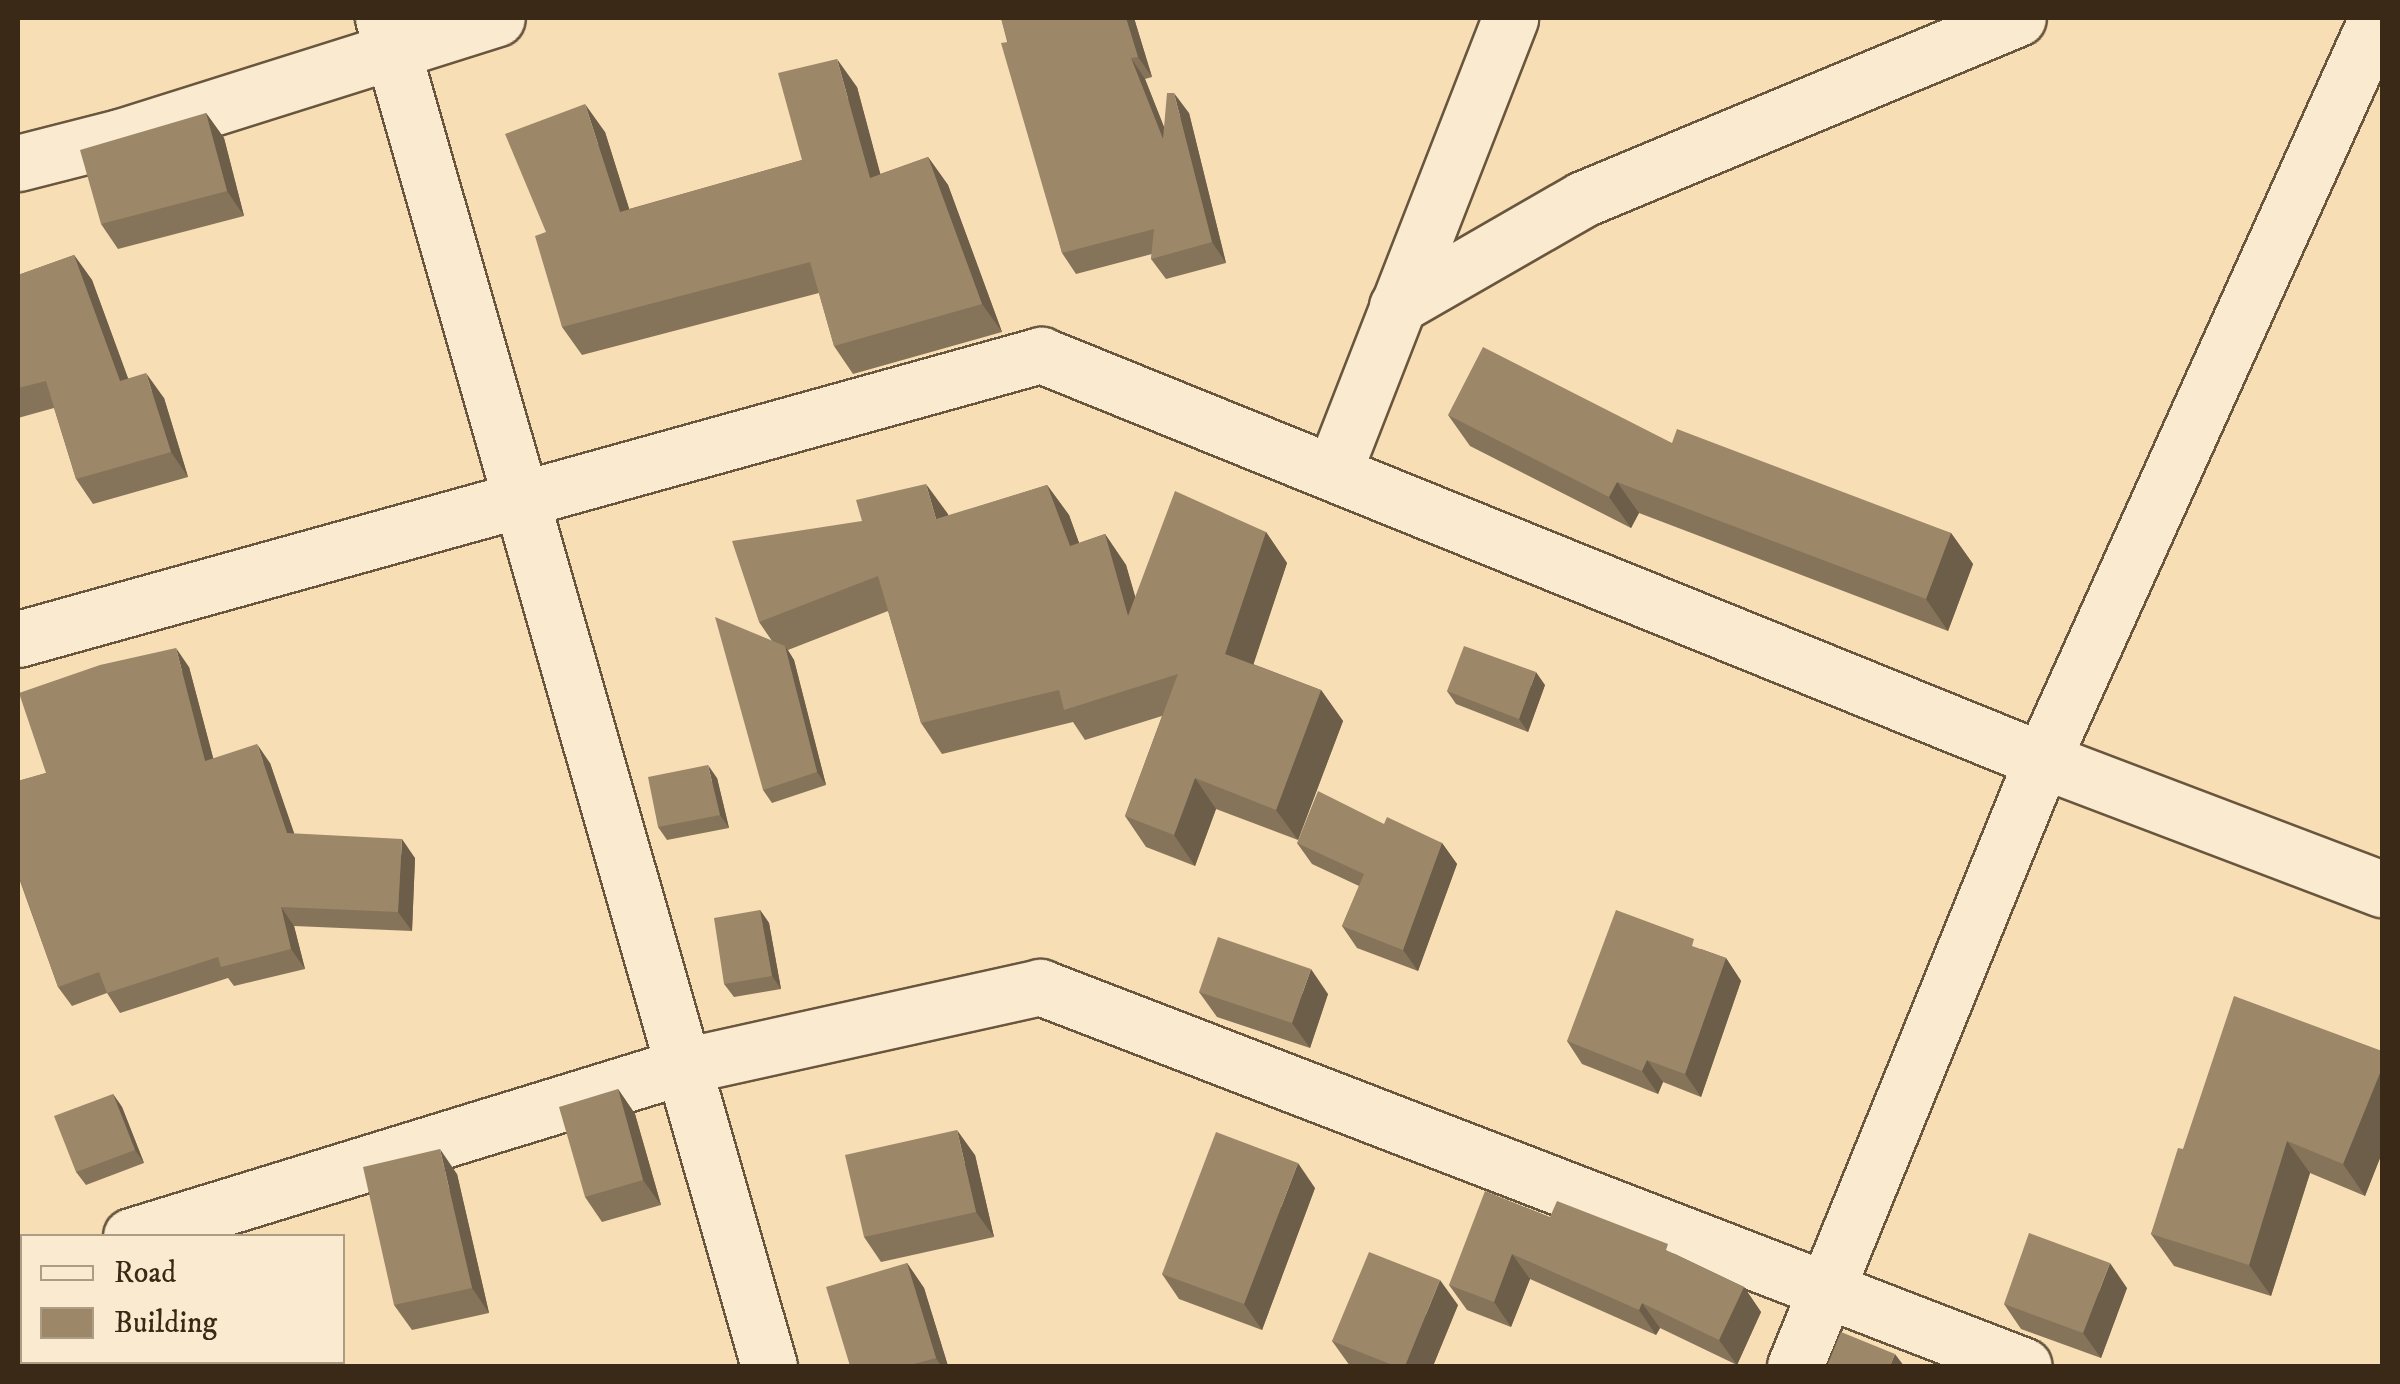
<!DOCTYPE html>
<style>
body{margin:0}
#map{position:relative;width:2400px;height:1384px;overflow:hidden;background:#f8deb5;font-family:"IM FELL DW Pica",serif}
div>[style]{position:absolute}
.roads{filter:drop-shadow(2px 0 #69563e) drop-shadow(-2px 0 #69563e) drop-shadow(0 2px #69563e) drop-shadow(0 -2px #69563e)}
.street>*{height:55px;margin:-27.5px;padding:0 27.5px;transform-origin:27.5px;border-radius:27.5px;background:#faeacf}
.wall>*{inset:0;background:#86745a}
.shaded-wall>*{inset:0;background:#6d5e4a}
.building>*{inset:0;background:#9c8769}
span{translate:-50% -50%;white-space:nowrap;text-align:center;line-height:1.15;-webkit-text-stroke:8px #faeacf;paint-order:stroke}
.frame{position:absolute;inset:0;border:20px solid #392916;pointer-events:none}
.legend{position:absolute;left:20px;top:1234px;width:325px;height:130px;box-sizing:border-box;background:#faeacf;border:2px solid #ad9d85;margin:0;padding:12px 18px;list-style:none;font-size:30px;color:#392916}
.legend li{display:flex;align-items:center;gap:20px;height:50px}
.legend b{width:50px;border:2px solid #ad9d85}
</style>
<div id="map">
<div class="roads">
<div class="street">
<i style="left:383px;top:18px;width:1402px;rotate:74.02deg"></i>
<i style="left:18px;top:163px;width:105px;rotate:-14.3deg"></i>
<i style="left:120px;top:137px;width:395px;rotate:-17.5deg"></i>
<i style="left:1397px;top:306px;width:215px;rotate:-29.9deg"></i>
<i style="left:1583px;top:199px;width:471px;rotate:-22.6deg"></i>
<i style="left:1333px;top:473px;width:488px;rotate:-68.7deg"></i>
<i style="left:18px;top:639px;width:1062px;rotate:-15.52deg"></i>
<i style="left:1041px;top:355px;width:1080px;rotate:22.03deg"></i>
<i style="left:2042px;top:760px;width:364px;rotate:20.8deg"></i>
<i style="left:131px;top:1236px;width:579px;rotate:-17.09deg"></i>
<i style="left:684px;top:1066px;width:365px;rotate:-12.5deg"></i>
<i style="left:1040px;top:987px;width:1054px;rotate:21.06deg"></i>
<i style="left:18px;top:1272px;width:4px;rotate:-27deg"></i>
<i style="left:1795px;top:1366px;width:654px;rotate:-67.82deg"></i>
<i style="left:2042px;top:760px;width:814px;rotate:-65.7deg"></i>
</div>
</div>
<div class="wall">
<i style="clip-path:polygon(1001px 18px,1134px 18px,1152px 77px,1145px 79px,1164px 127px,1189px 113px,1226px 263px,1166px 279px,1151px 259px,1152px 254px,1076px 274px,1062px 253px)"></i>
<i style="clip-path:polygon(857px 87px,880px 174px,928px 157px,948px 185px,1002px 332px,853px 374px,834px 346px,819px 293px,582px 355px,562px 327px,546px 232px,605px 132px,629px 209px,802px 160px)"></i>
<i style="clip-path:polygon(206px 113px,224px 138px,244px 216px,118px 249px,101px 224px)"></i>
<i style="clip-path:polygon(74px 255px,92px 280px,128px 378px,164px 398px,188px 477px,93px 504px,76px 479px,54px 408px,18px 418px,18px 275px)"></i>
<i style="clip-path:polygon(1448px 415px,1672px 443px,1951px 533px,1973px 564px,1948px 631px,1639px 513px,1631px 528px,1470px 446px)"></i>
<i style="clip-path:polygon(1047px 485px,1069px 515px,1079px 543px,1105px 534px,1126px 565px,1135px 597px,1266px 532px,1287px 563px,1253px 664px,1321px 690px,1343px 721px,1298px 840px,1216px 809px,1195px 866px,1146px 847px,1125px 816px,1162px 716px,1085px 740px,1073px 722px,942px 754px,921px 723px,888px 611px,788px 650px,794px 660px,826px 785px,772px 803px,763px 790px,772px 641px,759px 622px,948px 516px)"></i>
<i style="clip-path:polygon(189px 667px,213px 758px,270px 763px,294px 834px,415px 858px,412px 931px,294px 926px,305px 969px,234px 986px,228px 978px,120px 1013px,107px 993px,72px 1006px,58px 987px,20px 881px,18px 882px,18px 781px,46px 773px)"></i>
<i style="clip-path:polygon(1545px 685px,1528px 732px,1456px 704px,1447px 691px)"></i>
<i style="clip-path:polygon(717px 778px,729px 828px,667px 840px,658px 827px)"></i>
<i style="clip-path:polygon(1384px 824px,1442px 843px,1457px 864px,1418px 971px,1357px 948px,1342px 926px,1359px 886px,1312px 864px,1297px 843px)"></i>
<i style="clip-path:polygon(760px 910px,769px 923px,781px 989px,734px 997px,724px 984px)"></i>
<i style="clip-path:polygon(1701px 949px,1726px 958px,1741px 981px,1701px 1097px,1663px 1082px,1658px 1094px,1582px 1064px,1567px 1041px)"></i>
<i style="clip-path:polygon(1199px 992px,1328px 994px,1310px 1048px,1217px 1017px)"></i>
<i style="clip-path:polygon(2382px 1068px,2382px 1153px,2365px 1196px,2310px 1173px,2271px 1296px,2174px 1266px,2151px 1234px,2183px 1149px)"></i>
<i style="clip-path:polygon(618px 1089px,635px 1114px,661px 1205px,602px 1222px,585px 1197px)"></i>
<i style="clip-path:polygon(113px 1094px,122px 1107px,144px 1163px,86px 1185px,76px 1172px)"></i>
<i style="clip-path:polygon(975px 1155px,994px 1237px,881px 1262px,864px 1237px)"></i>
<i style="clip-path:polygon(457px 1174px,489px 1313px,412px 1330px,394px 1305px)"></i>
<i style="clip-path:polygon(1315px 1188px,1262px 1330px,1179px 1299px,1162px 1274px)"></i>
<i style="clip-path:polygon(1550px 1217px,1675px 1254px,1744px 1287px,1761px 1312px,1737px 1365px,1660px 1328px,1656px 1335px,1530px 1279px,1511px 1327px,1467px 1310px,1449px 1285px)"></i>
<i style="clip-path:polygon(907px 1263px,924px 1288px,948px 1366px,850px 1366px)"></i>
<i style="clip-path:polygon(2127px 1288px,2101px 1358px,2021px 1329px,2004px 1304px)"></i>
<i style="clip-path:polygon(1458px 1305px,1433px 1366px,1350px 1366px,1332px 1341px)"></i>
</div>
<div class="shaded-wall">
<i style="clip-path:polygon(1126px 18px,1134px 18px,1152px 77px,1138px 57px)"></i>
<i style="clip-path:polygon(1131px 58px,1145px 79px,1177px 160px,1163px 139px)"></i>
<i style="clip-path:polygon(837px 59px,857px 87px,889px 206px,870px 178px)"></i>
<i style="clip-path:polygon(1174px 93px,1189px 113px,1226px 263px,1212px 242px)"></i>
<i style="clip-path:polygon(585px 104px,605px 132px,639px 240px,620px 212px)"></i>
<i style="clip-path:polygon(206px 113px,224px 138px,244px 216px,227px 191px)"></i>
<i style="clip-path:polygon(928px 157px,948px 185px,1002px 332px,982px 304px)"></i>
<i style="clip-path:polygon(74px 255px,92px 280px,138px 406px,120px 381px)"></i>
<i style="clip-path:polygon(146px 373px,164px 398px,188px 477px,171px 452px)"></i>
<i style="clip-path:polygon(1617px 482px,1639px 513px,1631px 528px,1609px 497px)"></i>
<i style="clip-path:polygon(926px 484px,948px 514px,958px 550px,936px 519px)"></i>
<i style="clip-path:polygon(1047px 485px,1069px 515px,1091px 576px,1070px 546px)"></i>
<i style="clip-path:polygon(1266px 532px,1287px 563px,1247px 684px,1225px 654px)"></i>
<i style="clip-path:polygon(1951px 533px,1973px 564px,1948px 631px,1926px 599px)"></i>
<i style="clip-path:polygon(1105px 534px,1126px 565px,1150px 647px,1128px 616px)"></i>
<i style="clip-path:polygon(785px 646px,794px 660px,826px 785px,817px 772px)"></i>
<i style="clip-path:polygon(176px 648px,189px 667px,219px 780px,205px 761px)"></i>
<i style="clip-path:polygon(1536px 672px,1545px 685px,1528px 732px,1519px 719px)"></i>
<i style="clip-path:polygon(1321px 690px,1343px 721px,1298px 840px,1276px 810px)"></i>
<i style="clip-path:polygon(257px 744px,270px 763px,301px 853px,287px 833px)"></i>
<i style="clip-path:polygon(708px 765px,717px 778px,729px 828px,720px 815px)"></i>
<i style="clip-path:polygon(1195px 778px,1216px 809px,1195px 866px,1174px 835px)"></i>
<i style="clip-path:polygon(402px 839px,415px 858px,412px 931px,398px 912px)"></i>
<i style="clip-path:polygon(1442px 843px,1457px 864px,1418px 971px,1403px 950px)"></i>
<i style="clip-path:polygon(281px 907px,294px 926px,305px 969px,291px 949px)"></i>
<i style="clip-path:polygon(760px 910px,769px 923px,781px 989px,772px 976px)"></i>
<i style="clip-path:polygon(1726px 958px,1741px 981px,1701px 1097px,1685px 1074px)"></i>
<i style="clip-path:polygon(1311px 969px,1328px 994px,1310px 1048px,1292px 1023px)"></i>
<i style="clip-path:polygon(1647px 1060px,1663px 1082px,1658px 1094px,1642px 1071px)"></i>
<i style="clip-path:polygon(2382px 1068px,2382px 1153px,2365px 1196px,2343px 1164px)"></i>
<i style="clip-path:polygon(618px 1089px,635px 1114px,661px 1205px,643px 1180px)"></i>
<i style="clip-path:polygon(113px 1094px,122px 1107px,144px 1163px,135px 1150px)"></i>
<i style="clip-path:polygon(957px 1130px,975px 1155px,994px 1237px,976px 1212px)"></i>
<i style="clip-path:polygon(2287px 1141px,2310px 1173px,2271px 1296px,2249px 1265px)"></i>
<i style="clip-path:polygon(440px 1149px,457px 1174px,489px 1313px,472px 1288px)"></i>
<i style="clip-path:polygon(1298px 1163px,1315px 1188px,1262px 1330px,1244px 1304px)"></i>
<i style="clip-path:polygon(1512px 1254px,1530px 1279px,1511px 1327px,1494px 1302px)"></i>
<i style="clip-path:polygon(907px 1263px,924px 1288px,948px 1366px,941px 1366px,936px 1358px)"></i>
<i style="clip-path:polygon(2110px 1263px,2127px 1288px,2101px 1358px,2083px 1333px)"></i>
<i style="clip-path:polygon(1440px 1280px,1458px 1305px,1433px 1366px,1405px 1366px)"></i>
<i style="clip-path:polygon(1744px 1287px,1761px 1312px,1737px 1365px,1719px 1340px)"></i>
<i style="clip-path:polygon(1642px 1303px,1660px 1328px,1656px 1335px,1639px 1310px)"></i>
<i style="clip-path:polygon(1895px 1354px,1904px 1366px,1890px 1366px)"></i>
</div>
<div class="building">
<i style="clip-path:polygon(1001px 18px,1126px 18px,1138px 57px,1131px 58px,1163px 139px,1167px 93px,1174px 93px,1212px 242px,1151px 259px,1154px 229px,1062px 253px,1001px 43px,1008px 42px)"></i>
<i style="clip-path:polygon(837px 59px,870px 178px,928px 157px,982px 304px,834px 346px,810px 262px,562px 327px,535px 236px,546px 232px,505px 134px,585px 104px,620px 212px,802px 160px,778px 73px)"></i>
<i style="clip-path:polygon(206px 113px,227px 191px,101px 224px,80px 150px)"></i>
<i style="clip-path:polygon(74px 255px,120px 381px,146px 373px,171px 452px,76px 479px,46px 381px,18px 388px,18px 275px)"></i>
<i style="clip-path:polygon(1483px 347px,1672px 443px,1677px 429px,1951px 533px,1926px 599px,1617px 482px,1609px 497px,1448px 415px)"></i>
<i style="clip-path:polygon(926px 484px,936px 519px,1047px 485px,1070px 546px,1105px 534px,1128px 616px,1175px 491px,1266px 532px,1225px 654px,1321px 690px,1276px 810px,1195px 778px,1174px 835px,1125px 816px,1178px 674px,1064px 710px,1059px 690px,921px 723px,878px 576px,759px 622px,732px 541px,862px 521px,856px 500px)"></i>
<i style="clip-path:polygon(715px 617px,785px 646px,817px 772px,763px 790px)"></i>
<i style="clip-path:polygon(1464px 646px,1536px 672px,1519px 719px,1447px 691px)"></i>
<i style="clip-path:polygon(176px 648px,205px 761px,257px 744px,287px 833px,402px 839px,398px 912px,281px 907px,291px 949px,221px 967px,218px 957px,107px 993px,99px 972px,58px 987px,18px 874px,18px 781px,46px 773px,19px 693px,100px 665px)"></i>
<i style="clip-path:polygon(708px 765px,720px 815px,658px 827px,648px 777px)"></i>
<i style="clip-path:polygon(1318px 791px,1384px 824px,1387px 817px,1442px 843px,1403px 950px,1342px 926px,1364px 874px,1297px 843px)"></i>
<i style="clip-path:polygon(760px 910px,772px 976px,724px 984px,714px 918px)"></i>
<i style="clip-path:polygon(1616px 910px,1694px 939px,1692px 946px,1726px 958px,1685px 1074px,1647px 1060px,1642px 1071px,1567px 1041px)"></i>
<i style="clip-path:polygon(1218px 937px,1311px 969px,1292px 1023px,1199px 992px)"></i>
<i style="clip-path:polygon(2234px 996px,2382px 1051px,2382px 1068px,2343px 1164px,2287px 1141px,2249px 1265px,2151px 1234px,2178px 1148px,2183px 1149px)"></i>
<i style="clip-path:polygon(618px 1089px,643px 1180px,585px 1197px,559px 1107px)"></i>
<i style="clip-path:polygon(113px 1094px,135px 1150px,76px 1172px,54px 1116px)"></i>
<i style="clip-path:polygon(957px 1130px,976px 1212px,864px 1237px,845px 1155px)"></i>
<i style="clip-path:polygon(1216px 1132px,1298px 1163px,1244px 1304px,1162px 1274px)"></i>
<i style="clip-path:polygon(440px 1149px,472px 1288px,394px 1305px,363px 1167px)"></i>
<i style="clip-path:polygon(1485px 1191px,1550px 1217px,1557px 1201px,1668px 1244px,1666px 1250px,1744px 1287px,1719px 1340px,1642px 1303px,1639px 1310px,1512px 1254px,1494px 1302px,1449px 1285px)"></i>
<i style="clip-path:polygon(2029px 1233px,2110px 1263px,2083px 1333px,2004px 1304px)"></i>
<i style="clip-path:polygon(1369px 1252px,1440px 1280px,1405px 1366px,1395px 1366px,1332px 1341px)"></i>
<i style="clip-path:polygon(907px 1263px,936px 1358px,906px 1366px,850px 1366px,826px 1287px)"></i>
<i style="clip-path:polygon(1841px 1332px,1895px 1354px,1890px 1366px,1827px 1366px)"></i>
</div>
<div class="frame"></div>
<ul class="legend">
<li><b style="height:12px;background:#faeacf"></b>Road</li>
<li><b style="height:28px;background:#9c8769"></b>Building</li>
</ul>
</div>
